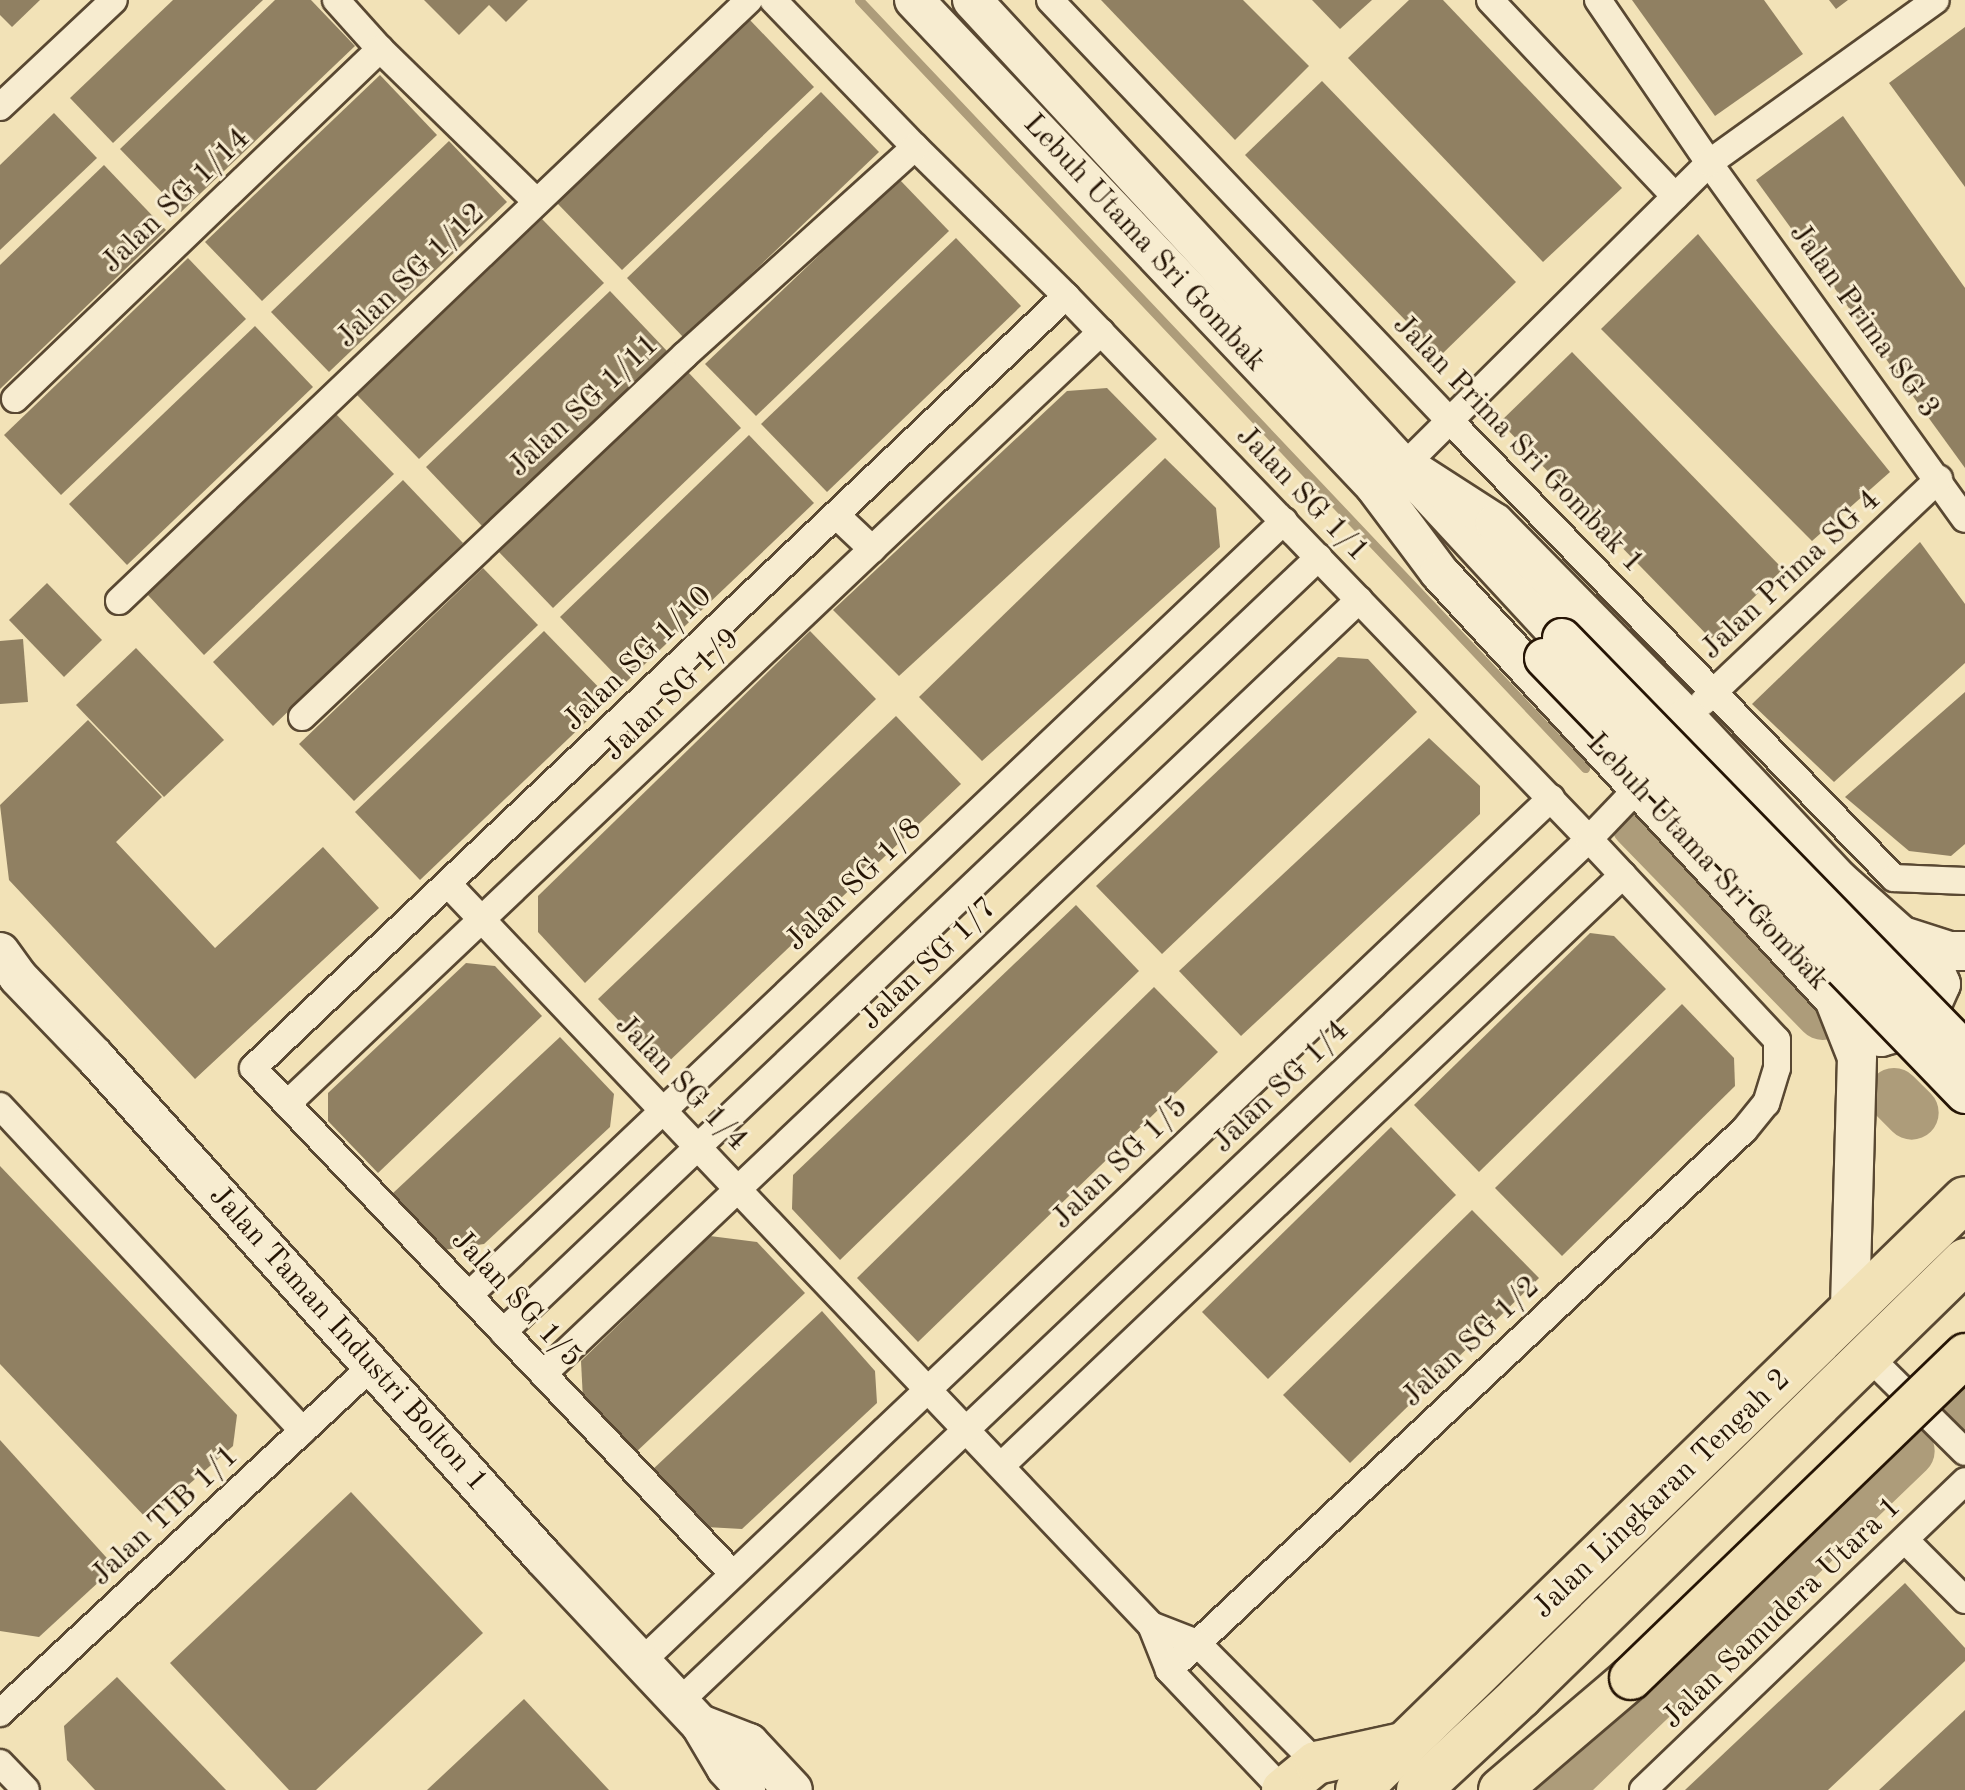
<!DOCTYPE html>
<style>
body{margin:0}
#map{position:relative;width:1965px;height:1790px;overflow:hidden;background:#f2e2b7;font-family:"Old Standard TT",serif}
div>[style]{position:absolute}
.stream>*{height:9px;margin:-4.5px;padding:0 4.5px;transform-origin:4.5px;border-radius:4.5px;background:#ad9c7a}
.river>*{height:54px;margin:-27px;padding:0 27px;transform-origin:27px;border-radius:27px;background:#ad9c7a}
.building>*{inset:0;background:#908062}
.roads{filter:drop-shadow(2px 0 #594832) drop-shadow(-2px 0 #594832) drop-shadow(0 2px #594832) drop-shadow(0 -2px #594832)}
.street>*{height:26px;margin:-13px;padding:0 13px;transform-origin:13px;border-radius:13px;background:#f7ecd0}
.secondary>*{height:38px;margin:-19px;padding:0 19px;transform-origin:19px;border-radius:19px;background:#f7ecd0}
.primary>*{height:42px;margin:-21px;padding:0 21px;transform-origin:21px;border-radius:21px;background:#f2e2b7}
.highway>*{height:44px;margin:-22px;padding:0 22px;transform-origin:22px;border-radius:22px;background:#f2e2b7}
.bridges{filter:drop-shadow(2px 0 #261505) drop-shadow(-2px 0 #261505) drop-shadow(0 2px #261505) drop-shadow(0 -2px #261505)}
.secondary-bridge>*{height:38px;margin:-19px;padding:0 19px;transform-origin:19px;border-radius:19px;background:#f7ecd0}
.primary-bridge>*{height:42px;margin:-21px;padding:0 21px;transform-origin:21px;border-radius:21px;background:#f2e2b7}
span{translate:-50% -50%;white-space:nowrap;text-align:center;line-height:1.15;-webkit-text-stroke:6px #f7ecd0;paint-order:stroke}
.street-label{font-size:30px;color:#261505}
</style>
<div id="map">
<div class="stream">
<i style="left:859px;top:0;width:1057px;rotate:46.61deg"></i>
</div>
<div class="river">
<i style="left:1638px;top:823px;width:265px;rotate:45.8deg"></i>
<i style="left:1894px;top:1095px;width:25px;rotate:45deg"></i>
<i style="left:1956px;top:1405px;width:13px;rotate:-45deg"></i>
<i style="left:1554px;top:1790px;width:490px;rotate:-43.8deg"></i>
</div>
<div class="building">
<i style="clip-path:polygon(0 0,40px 0,12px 27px,0 15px)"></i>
<i style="clip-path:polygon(173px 0,263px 0,113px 143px,70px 98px)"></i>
<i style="clip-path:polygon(275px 0,311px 0,355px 46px,181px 212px,120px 149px)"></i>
<i style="clip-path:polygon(424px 0,528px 0,506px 22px,489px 5px,459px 35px)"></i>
<i style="clip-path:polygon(1101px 0,1243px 0,1309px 66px,1235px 140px)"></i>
<i style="clip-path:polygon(1312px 0,1372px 0,1340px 29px)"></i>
<i style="clip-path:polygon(1409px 0,1443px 0,1622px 188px,1543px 262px,1348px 58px)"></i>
<i style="clip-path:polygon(1632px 0,1764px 0,1803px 54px,1715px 116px)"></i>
<i style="clip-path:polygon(1829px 0,1848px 0,1836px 9px)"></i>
<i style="clip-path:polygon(749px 19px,814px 87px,622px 270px,557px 203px)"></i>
<i style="clip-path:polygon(1965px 27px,1965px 187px,1889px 83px)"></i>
<i style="clip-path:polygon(380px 75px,437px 135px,262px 301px,205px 242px)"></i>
<i style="clip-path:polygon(1322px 81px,1516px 282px,1440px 356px,1245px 155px)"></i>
<i style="clip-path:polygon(821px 92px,879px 152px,684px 338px,627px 278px)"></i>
<i style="clip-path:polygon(54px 113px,97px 158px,0 250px,0 165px)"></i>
<i style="clip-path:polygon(1843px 116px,1965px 288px,1965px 468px,1756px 180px)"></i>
<i style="clip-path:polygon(449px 141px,507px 202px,329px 372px,271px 312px)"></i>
<i style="clip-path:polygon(104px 165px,166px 230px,0 389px,0 265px)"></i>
<i style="clip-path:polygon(899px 179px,949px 231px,756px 416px,705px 364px)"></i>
<i style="clip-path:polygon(542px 219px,604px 283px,419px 459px,357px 395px)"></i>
<i style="clip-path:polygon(1698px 234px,1890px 472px,1812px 541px,1601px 329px)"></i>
<i style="clip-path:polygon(956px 238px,1021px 306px,827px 492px,761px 424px)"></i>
<i style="clip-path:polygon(188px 258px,246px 319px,61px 495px,4px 435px)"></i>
<i style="clip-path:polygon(610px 291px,667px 351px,483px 527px,426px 467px)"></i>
<i style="clip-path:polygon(255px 326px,313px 387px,127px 565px,69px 504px)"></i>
<i style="clip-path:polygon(1572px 352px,1783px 569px,1711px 639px,1500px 422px)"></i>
<i style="clip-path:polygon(687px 371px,741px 428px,553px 608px,498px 551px)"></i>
<i style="clip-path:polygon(1107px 388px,1157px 439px,899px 676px,833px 610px,1067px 391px)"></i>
<i style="clip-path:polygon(335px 413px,394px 474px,204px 655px,147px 594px)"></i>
<i style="clip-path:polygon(749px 435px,814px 503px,624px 684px,560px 617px)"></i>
<i style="clip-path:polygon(1165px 458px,1216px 508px,1220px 547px,982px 761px,919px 697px)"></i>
<i style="clip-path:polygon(403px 480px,463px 543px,273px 726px,213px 662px)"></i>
<i style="clip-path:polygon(1920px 542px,1965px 604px,1965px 663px,1834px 782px,1752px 704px)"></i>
<i style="clip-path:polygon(483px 568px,538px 625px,354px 801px,299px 744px)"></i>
<i style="clip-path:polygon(47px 583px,102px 640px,64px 677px,9px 620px)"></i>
<i style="clip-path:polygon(544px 631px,610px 699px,420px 880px,355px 812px)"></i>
<i style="clip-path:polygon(810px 631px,876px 699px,585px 983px,538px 932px,538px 896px)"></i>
<i style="clip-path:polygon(23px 639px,28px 702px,0 704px,0 641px)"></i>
<i style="clip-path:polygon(136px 648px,224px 740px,164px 797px,76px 705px)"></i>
<i style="clip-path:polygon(1338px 657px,1368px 659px,1417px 712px,1162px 954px,1096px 886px)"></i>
<i style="clip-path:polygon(1965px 692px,1965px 844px,1951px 856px,1909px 851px,1845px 797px)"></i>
<i style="clip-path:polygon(896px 716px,961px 784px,663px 1067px,598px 999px)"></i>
<i style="clip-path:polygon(88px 720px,162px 797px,116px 842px,215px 948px,323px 847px,379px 908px,195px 1079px,9px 880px,0 805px)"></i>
<i style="clip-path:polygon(1429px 738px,1480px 786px,1480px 814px,1241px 1036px,1179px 971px)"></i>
<i style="clip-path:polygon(1076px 905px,1139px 971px,840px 1260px,792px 1209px,793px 1175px)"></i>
<i style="clip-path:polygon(1590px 933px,1614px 936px,1666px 989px,1479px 1172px,1414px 1105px)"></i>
<i style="clip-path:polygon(466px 963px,495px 966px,542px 1016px,378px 1173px,328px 1121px,328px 1093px)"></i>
<i style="clip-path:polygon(1154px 987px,1218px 1052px,918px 1342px,857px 1278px)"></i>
<i style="clip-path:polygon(1682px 1004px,1734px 1058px,1735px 1086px,1562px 1256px,1495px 1188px)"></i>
<i style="clip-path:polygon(560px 1037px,614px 1094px,610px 1127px,484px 1244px,444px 1250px,392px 1194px)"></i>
<i style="clip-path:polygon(1391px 1127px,1456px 1195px,1268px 1379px,1202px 1312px)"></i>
<i style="clip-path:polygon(0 1166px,237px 1415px,233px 1446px,148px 1520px,0 1364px)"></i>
<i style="clip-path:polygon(1472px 1210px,1539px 1278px,1350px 1463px,1283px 1395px)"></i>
<i style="clip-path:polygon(710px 1236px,757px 1242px,805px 1293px,634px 1454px,583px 1400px,581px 1361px)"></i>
<i style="clip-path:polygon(822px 1311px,875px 1371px,877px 1403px,742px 1529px,706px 1527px,651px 1471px)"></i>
<i style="clip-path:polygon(0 1440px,115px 1567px,39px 1637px,0 1631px)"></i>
<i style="clip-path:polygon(351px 1492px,483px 1633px,316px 1790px,289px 1790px,170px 1663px)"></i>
<i style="clip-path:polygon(1905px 1583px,1965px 1648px,1965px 1661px,1828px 1790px,1685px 1790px)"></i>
<i style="clip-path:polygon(117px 1677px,226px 1790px,95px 1790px,67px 1760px,64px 1726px)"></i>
<i style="clip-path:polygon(524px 1699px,609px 1790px,427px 1790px)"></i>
<i style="clip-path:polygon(1965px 1710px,1965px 1790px,1879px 1790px)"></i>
</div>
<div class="roads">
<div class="street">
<i style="left:336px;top:0;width:66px;rotate:48.1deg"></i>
<i style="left:380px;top:49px;width:218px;rotate:44.3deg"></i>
<i style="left:773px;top:0;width:204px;rotate:46deg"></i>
<i style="left:915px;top:147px;width:212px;rotate:44.6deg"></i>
<i style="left:1066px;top:296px;width:754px;rotate:46.07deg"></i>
<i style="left:1589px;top:839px;width:275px;rotate:46.9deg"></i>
<i style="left:1777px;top:1040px;width:28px;rotate:90deg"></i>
<i style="left:1777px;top:1068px;width:37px;rotate:107deg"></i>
<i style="left:1766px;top:1103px;width:35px;rotate:129deg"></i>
<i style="left:1744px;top:1130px;width:789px;rotate:136.8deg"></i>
<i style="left:1050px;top:0;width:581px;rotate:46.47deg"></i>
<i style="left:1450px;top:421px;width:637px;rotate:45.83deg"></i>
<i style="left:1894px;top:878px;width:71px;rotate:2.4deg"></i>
<i style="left:1490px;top:0;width:270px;rotate:46.7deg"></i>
<i style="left:1598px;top:0;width:197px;rotate:55.7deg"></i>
<i style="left:1709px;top:163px;width:438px;rotate:54.3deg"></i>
<i style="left:0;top:107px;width:156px;rotate:-43.2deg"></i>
<i style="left:15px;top:399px;width:506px;rotate:-43.8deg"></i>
<i style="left:1405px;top:465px;width:429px;rotate:-44.8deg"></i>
<i style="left:1709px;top:163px;width:279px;rotate:-35.7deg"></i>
<i style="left:836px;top:515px;width:50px;rotate:43.4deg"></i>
<i style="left:119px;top:601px;width:871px;rotate:-43.65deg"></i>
<i style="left:1703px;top:702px;width:325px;rotate:-43.4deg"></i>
<i style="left:302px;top:717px;width:527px;rotate:-43.39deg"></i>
<i style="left:685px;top:355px;width:310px;rotate:-42.1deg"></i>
<i style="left:448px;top:884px;width:1021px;rotate:46.51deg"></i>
<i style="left:1151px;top:1625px;width:49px;rotate:21.4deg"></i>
<i style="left:1197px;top:1643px;width:169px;rotate:45.2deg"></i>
<i style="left:287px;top:1104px;width:1122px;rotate:-43.48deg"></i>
<i style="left:0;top:1106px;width:444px;rotate:47deg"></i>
<i style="left:469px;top:1295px;width:1124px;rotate:-43.52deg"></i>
<i style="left:503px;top:1332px;width:1125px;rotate:-43.52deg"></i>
<i style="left:1868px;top:1356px;width:136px;rotate:44.7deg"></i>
<i style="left:543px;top:1374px;width:1125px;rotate:-43.49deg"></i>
<i style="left:1001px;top:1466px;width:858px;rotate:-43.54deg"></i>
<i style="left:1905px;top:1540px;width:85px;rotate:45deg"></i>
<i style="left:733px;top:1574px;width:697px;rotate:-133.49deg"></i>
<i style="left:253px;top:1068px;width:1121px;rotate:-43.52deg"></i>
<i style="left:1151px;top:1625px;width:48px;rotate:68.2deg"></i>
<i style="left:1169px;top:1670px;width:166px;rotate:46.5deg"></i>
<i style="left:641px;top:1662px;width:1255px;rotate:-43.51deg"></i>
<i style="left:679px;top:1702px;width:1254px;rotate:-43.48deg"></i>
<i style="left:1589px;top:839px;width:69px;rotate:-46.2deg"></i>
<i style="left:0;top:1713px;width:510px;rotate:-43.01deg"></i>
<i style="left:0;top:1763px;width:37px;rotate:46deg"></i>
<i style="left:1643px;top:1790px;width:446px;rotate:-43.8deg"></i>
</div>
<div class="secondary">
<i style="left:914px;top:0;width:693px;rotate:46.52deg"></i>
<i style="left:972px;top:0;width:869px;rotate:47.24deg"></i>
<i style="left:1405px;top:465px;width:107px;rotate:32.8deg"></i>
<i style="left:1495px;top:523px;width:272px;rotate:45.4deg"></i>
<i style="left:1686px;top:717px;width:224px;rotate:46.8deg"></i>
<i style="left:1839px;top:880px;width:125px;rotate:41.7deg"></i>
<i style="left:1932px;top:963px;width:23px;rotate:67deg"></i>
<i style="left:1941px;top:984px;width:27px;rotate:114deg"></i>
<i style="left:1930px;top:1009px;width:31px;rotate:138deg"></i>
<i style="left:1907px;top:1030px;width:27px;rotate:165deg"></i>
<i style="left:1881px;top:1037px;width:57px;rotate:-140.7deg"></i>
<i style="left:1374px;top:485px;width:109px;rotate:53.2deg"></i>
<i style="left:1439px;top:572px;width:582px;rotate:47.23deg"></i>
<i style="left:1834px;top:999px;width:62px;rotate:68.4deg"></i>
<i style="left:1857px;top:1057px;width:254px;rotate:91.6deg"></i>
<i style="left:1906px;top:937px;width:45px;rotate:18deg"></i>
<i style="left:1949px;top:951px;width:16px"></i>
<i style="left:0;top:952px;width:31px;rotate:54deg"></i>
<i style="left:18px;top:977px;width:111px;rotate:46.1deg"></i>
<i style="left:95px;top:1057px;width:671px;rotate:48.14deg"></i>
<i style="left:543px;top:1557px;width:229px;rotate:46.8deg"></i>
<i style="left:700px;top:1724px;width:51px;rotate:59.4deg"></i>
<i style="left:726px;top:1768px;width:30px;rotate:48deg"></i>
<i style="left:700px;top:1724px;width:53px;rotate:21.2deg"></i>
<i style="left:749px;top:1743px;width:64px;rotate:46.9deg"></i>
</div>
<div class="primary">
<i style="left:1283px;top:1790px;width:43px;rotate:-39.3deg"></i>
<i style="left:1316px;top:1763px;width:93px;rotate:-12.4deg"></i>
<i style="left:1500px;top:1790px;width:172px;rotate:-40.5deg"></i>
</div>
<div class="highway">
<i style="left:1358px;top:1790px;width:847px;rotate:-44.23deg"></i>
<i style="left:1419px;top:1790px;width:137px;rotate:-42.9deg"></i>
<i style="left:1519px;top:1697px;width:624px;rotate:-44.35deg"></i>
</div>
</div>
<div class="bridges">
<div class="secondary-bridge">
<i style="left:1562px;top:638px;width:577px;rotate:45.7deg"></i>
<i style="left:1544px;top:658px;width:606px;rotate:46deg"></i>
</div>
<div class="primary-bridge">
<i style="left:1631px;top:1678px;width:465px;rotate:-44deg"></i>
</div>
</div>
<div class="street-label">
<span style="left:176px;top:201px;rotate:-44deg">Jalan SG 1/14</span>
<span style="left:1144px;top:243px;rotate:47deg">Lebuh Utama Sri Gombak</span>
<span style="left:411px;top:276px;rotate:-44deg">Jalan SG 1/12</span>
<span style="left:1864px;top:321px;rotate:54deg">Jalan Prima SG 3</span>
<span style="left:584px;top:406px;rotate:-43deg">Jalan SG 1/11</span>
<span style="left:1518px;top:444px;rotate:46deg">Jalan Prima Sri Gombak 1</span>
<span style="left:1302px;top:494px;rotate:46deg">Jalan SG 1/1</span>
<span style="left:1791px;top:575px;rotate:-43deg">Jalan Prima SG 4</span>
<span style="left:638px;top:659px;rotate:-44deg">Jalan SG 1/10</span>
<span style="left:672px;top:695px;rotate:-44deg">Jalan SG 1/9</span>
<span style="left:1707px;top:862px;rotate:47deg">Lebuh Utama Sri Gombak</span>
<span style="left:854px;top:885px;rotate:-44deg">Jalan SG 1/8</span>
<span style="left:929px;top:964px;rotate:-44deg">Jalan SG 1/7</span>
<span style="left:681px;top:1083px;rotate:46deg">Jalan SG 1/4</span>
<span style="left:1281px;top:1087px;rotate:-44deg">Jalan SG 1/4</span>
<span style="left:1120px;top:1163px;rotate:-44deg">Jalan SG 1/5</span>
<span style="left:516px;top:1299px;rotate:47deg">Jalan SG 1/5</span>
<span style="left:348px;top:1339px;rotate:48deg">Jalan Taman Industri Bolton 1</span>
<span style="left:1471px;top:1342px;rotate:-43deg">Jalan SG 1/2</span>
<span style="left:1662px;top:1494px;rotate:-44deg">Jalan Lingkaran Tengah 2</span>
<span style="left:165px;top:1516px;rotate:-43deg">Jalan TIB 1/1</span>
<span style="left:1782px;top:1613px;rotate:-44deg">Jalan Samudera Utara 1</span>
</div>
</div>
